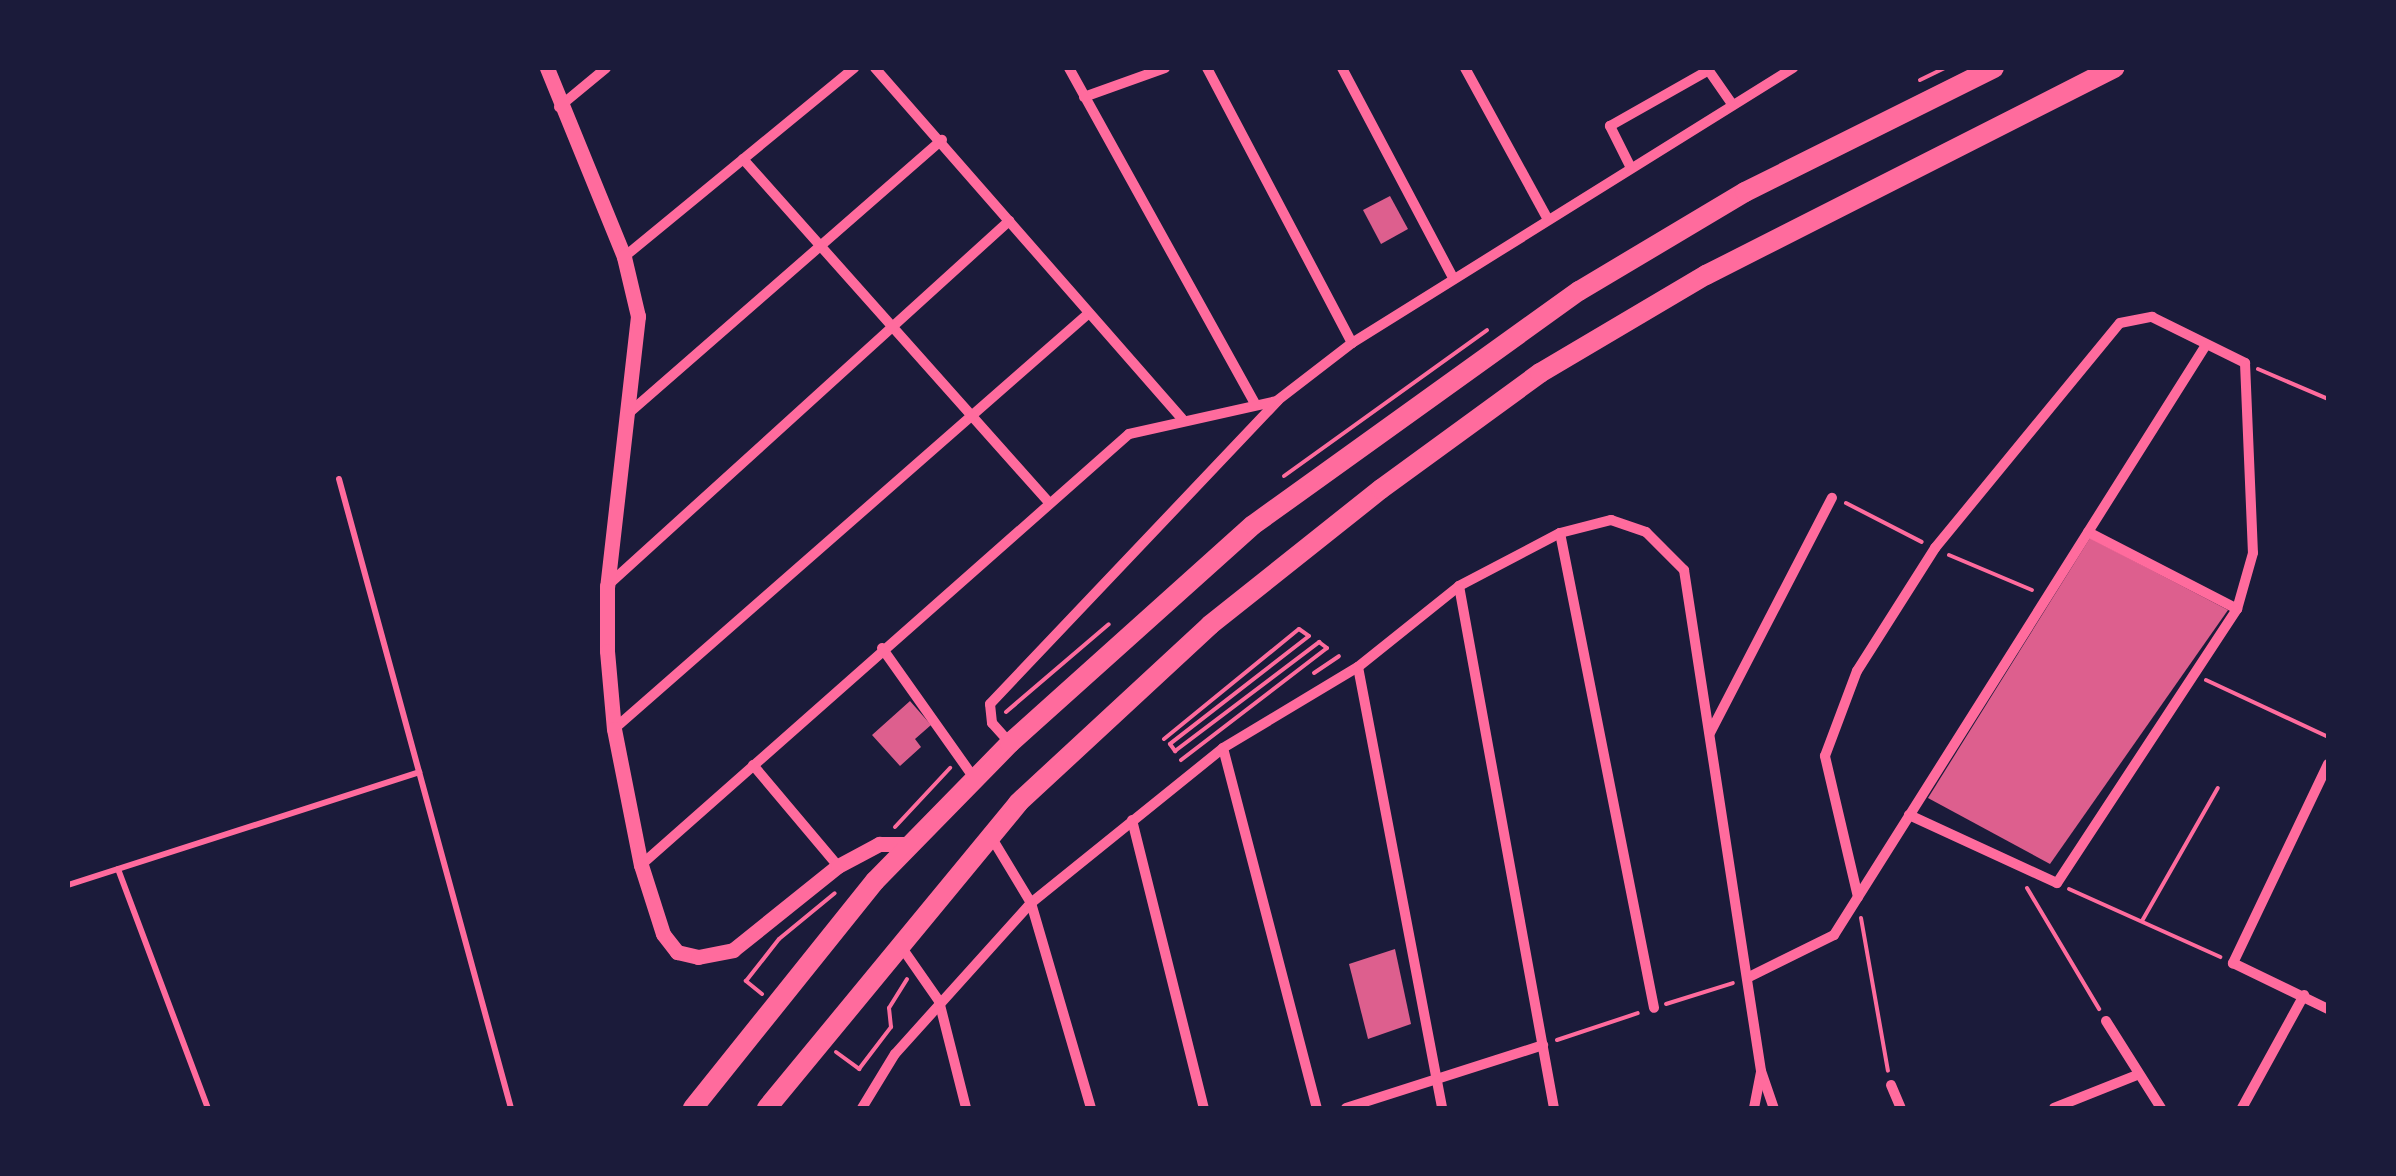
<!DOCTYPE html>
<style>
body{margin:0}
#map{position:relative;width:2396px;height:1176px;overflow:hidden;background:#1b1b3a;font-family:"Source Sans 3",sans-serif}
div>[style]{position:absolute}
.building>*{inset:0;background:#dd5f8e}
.path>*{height:4px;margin:-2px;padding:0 2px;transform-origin:2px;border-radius:2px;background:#ff6b9d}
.service>*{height:6px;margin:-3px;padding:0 3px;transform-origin:3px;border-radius:3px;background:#ff6b9d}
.minor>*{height:10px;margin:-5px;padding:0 5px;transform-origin:5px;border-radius:5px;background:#ff6b9d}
.tertiary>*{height:15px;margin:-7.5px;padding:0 7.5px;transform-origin:7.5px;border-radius:7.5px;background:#ff6b9d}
.trunk>*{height:20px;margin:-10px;padding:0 10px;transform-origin:10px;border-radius:10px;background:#ff6b9d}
span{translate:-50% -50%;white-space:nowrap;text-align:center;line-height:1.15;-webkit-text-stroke:9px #1b1b3a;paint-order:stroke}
.frame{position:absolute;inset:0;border:70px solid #1b1b3a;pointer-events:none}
</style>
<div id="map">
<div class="building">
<i style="clip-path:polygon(1390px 196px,1408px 229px,1381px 244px,1363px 210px)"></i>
<i style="clip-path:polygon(2090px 538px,2228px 610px,2050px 864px,1928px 798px)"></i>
<i style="clip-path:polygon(910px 701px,931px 725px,915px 739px,921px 747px,900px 766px,872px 735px)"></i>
<i style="clip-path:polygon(1395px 949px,1411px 1024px,1368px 1039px,1349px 964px)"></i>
</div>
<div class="path">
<i style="left:1920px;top:80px;width:28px;rotate:-26deg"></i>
<i style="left:2258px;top:369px;width:76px;rotate:23.2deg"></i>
<i style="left:1284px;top:476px;width:250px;rotate:-35.7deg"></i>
<i style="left:1846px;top:503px;width:85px;rotate:27.2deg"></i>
<i style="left:1949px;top:555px;width:90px;rotate:22.9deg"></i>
<i style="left:1314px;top:673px;width:30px;rotate:-34deg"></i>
<i style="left:2206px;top:680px;width:135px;rotate:25deg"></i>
<i style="left:1006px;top:712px;width:135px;rotate:-40.5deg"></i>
<i style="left:1164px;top:739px;width:174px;rotate:-39.2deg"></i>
<i style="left:1299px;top:629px;width:12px;rotate:35deg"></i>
<i style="left:1309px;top:636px;width:176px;rotate:142.2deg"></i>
<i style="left:1170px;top:744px;width:9px;rotate:54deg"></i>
<i style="left:1175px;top:751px;width:181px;rotate:-37.1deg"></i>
<i style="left:1319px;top:642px;width:10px;rotate:37deg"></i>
<i style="left:1327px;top:648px;width:184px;rotate:142.5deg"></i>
<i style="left:895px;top:827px;width:81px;rotate:-47deg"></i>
<i style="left:2027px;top:888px;width:141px;rotate:59.2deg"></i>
<i style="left:2069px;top:889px;width:166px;rotate:24.2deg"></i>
<i style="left:1861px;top:918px;width:155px;rotate:80deg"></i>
<i style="left:2142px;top:921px;width:153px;rotate:-60.3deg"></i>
<i style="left:762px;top:994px;width:21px;rotate:-141deg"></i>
<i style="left:746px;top:981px;width:53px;rotate:-51.8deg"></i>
<i style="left:779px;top:939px;width:72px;rotate:-39.4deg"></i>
<i style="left:1666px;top:1004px;width:70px;rotate:-17.4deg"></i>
<i style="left:1557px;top:1040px;width:85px;rotate:-18.4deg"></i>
<i style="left:836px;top:1052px;width:29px;rotate:36deg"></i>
<i style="left:859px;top:1069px;width:53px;rotate:-52.7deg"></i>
<i style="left:891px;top:1027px;width:19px;rotate:-96deg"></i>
<i style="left:889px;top:1008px;width:34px;rotate:-58deg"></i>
</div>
<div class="service">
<i style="left:339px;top:479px;width:652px;rotate:74.71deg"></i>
<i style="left:118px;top:869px;width:255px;rotate:69.4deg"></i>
<i style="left:68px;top:885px;width:369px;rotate:-17.8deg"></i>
</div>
<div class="minor">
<i style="left:875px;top:68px;width:466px;rotate:48.8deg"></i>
<i style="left:1069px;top:68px;width:385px;rotate:61deg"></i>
<i style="left:1207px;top:68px;width:311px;rotate:62.2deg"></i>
<i style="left:1342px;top:68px;width:238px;rotate:62.1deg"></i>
<i style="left:1465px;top:68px;width:171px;rotate:61.3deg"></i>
<i style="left:1707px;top:68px;width:44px;rotate:55.2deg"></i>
<i style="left:1084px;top:97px;width:86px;rotate:-19.7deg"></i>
<i style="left:559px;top:107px;width:61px;rotate:-39.7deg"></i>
<i style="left:743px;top:159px;width:458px;rotate:48.3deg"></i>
<i style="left:1630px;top:166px;width:45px;rotate:-116.6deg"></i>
<i style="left:1610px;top:126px;width:114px;rotate:-29.5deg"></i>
<i style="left:624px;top:257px;width:298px;rotate:-39.4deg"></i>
<i style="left:630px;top:412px;width:414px;rotate:-41.1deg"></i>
<i style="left:2088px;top:532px;width:168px;rotate:27.3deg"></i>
<i style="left:1560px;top:533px;width:484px;rotate:78.8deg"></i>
<i style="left:608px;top:585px;width:542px;rotate:-42.23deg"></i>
<i style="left:1459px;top:586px;width:531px;rotate:79.69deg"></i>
<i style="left:882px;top:648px;width:159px;rotate:54.7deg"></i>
<i style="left:1358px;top:667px;width:449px;rotate:79.2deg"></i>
<i style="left:614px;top:729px;width:631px;rotate:-41.21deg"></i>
<i style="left:1710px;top:733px;width:265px;rotate:-62.6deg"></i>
<i style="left:1010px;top:743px;width:27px;rotate:-132deg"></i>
<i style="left:992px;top:723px;width:19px;rotate:-96deg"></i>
<i style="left:990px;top:704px;width:419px;rotate:-46.5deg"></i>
<i style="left:1278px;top:400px;width:93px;rotate:-37.6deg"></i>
<i style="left:1352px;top:343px;width:520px;rotate:-31.95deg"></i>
<i style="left:1223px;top:748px;width:372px;rotate:75.4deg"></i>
<i style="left:2328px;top:764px;width:221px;rotate:115.5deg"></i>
<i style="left:2233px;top:963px;width:106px;rotate:25.8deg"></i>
<i style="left:753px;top:765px;width:132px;rotate:49.9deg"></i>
<i style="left:1132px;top:820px;width:297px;rotate:76deg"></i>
<i style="left:990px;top:835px;width:79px;rotate:58.9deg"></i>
<i style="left:1031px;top:903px;width:214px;rotate:73.7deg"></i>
<i style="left:641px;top:865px;width:651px;rotate:-41.45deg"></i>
<i style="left:1129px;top:434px;width:152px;rotate:-12.6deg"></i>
<i style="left:1858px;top:897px;width:145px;rotate:-103.2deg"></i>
<i style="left:1825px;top:756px;width:91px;rotate:-69.4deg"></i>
<i style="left:1857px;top:671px;width:146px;rotate:-57.6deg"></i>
<i style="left:1935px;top:548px;width:291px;rotate:-50.6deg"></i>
<i style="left:2120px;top:323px;width:33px;rotate:-11deg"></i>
<i style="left:2152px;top:317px;width:104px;rotate:26.3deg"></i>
<i style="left:2245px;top:363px;width:190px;rotate:87.6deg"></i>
<i style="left:2253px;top:553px;width:58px;rotate:105.9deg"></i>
<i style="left:2237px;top:609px;width:328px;rotate:123.3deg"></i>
<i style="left:2057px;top:883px;width:163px;rotate:-155.3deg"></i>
<i style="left:900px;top:945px;width:68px;rotate:55.1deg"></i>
<i style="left:939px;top:1001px;width:110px;rotate:75.8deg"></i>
<i style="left:1747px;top:978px;width:97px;rotate:-26.3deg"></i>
<i style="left:1834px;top:935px;width:697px;rotate:-57.77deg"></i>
<i style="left:2106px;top:1021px;width:103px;rotate:57.7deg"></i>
<i style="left:1891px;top:1085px;width:25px;rotate:67deg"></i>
<i style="left:862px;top:1108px;width:63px;rotate:-58.6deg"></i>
<i style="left:895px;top:1054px;width:203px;rotate:-48deg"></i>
<i style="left:1031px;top:903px;width:247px;rotate:-38.9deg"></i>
<i style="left:1223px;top:748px;width:157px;rotate:-31deg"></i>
<i style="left:1358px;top:667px;width:129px;rotate:-38.7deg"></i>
<i style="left:1459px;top:586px;width:114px;rotate:-27.7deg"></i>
<i style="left:1560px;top:533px;width:53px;rotate:-14.3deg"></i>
<i style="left:1611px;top:520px;width:37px;rotate:19deg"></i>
<i style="left:1646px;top:532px;width:54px;rotate:45deg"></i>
<i style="left:1684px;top:570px;width:507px;rotate:81.26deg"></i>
<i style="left:1761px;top:1071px;width:39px;rotate:71deg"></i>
<i style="left:1346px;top:1108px;width:207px;rotate:-17.7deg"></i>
<i style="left:1754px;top:1108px;width:37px;rotate:-79deg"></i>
<i style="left:2054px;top:1108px;width:89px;rotate:-21.7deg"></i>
<i style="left:2242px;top:1108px;width:129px;rotate:-61.2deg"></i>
</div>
<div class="tertiary">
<i style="left:547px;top:68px;width:204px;rotate:67.8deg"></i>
<i style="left:624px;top:257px;width:61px;rotate:76.7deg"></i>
<i style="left:638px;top:316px;width:272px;rotate:96.5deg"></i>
<i style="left:607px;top:586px;width:65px;rotate:90deg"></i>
<i style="left:607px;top:651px;width:78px;rotate:84.9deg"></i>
<i style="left:614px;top:729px;width:139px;rotate:78.8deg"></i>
<i style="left:641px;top:865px;width:72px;rotate:72.3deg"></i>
<i style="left:663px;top:934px;width:23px;rotate:52deg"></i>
<i style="left:677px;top:952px;width:22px;rotate:13deg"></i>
<i style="left:698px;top:957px;width:36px;rotate:-11deg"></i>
<i style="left:733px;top:950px;width:134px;rotate:-38.7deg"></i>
<i style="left:838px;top:866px;width:47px;rotate:-28.2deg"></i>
<i style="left:879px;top:844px;width:32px"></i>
</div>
<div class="trunk">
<i style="left:693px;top:1108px;width:291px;rotate:-51.3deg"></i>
<i style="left:875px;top:881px;width:193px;rotate:-45.6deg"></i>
<i style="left:1010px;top:743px;width:326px;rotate:-41.9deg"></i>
<i style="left:1253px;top:525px;width:401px;rotate:-35.7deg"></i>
<i style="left:1579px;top:291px;width:193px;rotate:-30.8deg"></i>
<i style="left:1745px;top:192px;width:278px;rotate:-26.5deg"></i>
<i style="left:767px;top:1108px;width:395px;rotate:-50.5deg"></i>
<i style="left:1018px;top:803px;width:262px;rotate:-42.8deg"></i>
<i style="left:1210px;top:625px;width:218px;rotate:-38.5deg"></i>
<i style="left:1381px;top:489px;width:197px;rotate:-36.1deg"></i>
<i style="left:1540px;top:373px;width:193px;rotate:-30.6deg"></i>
<i style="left:1706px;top:275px;width:458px;rotate:-26.9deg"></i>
</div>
<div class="frame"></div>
</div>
